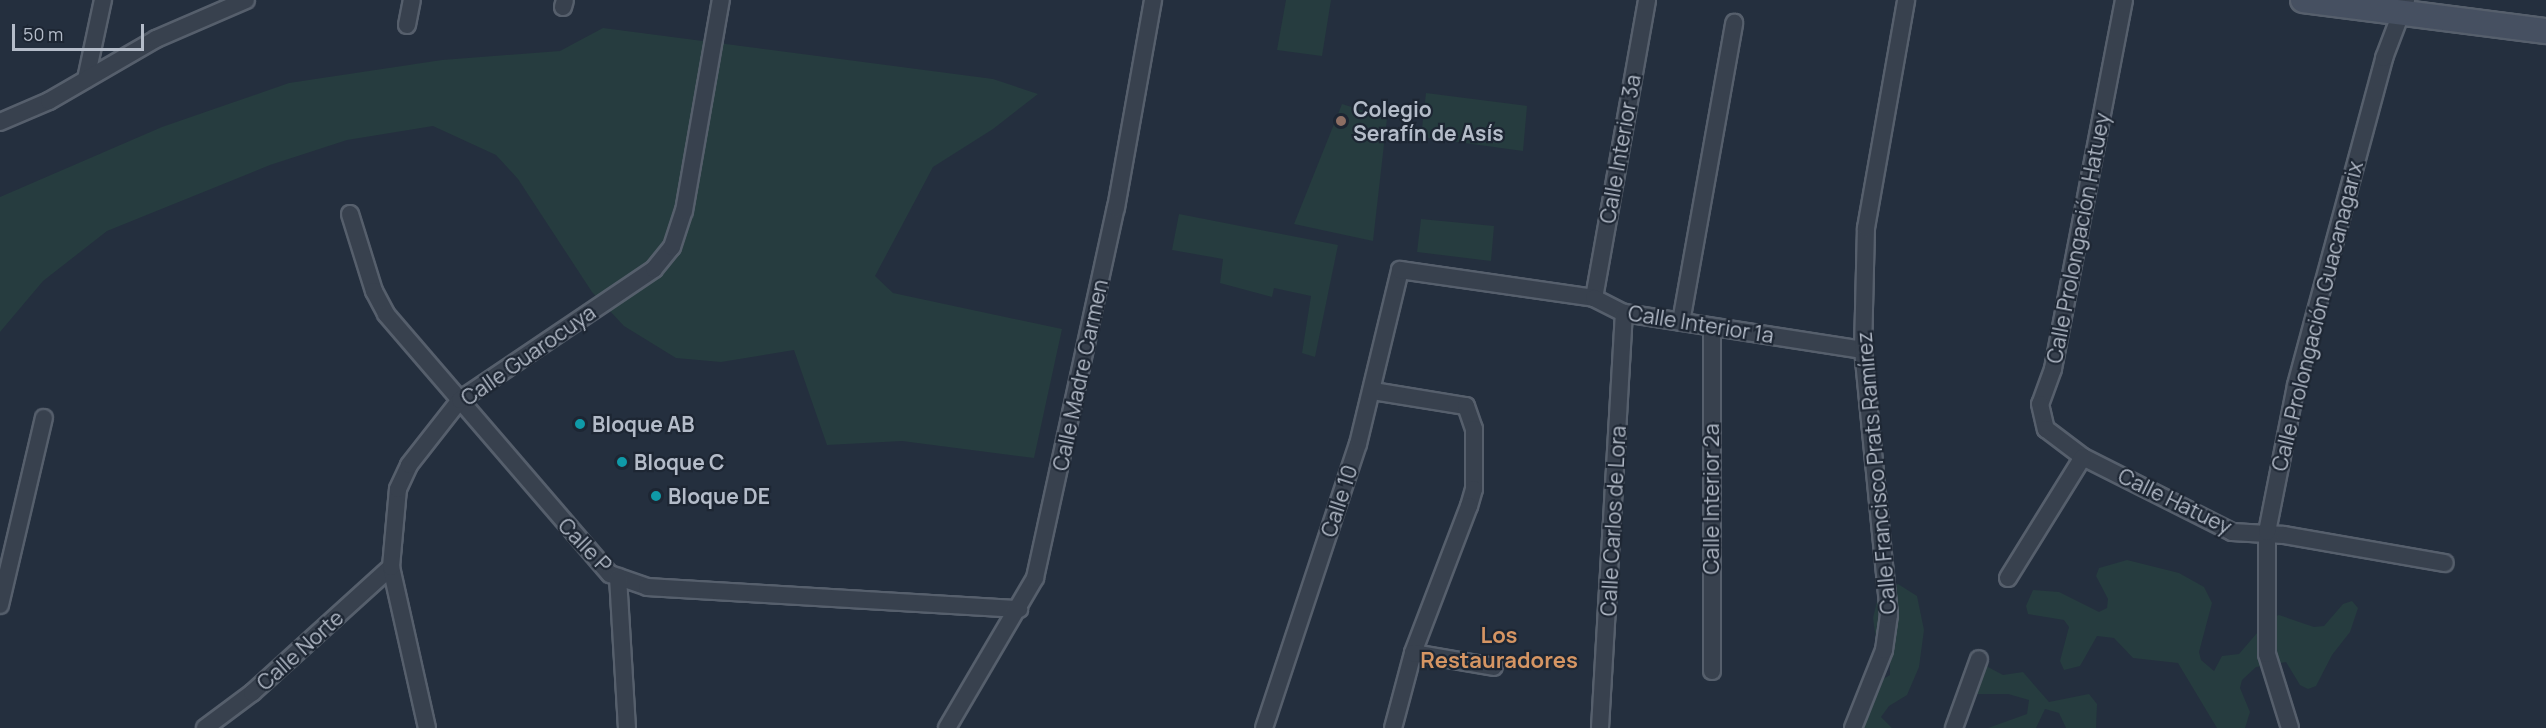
<!DOCTYPE html>
<meta charset="utf-8">
<style>
body{margin:0}
#map{position:relative;width:2546px;height:728px;overflow:hidden;background:#242f3e;font-family:Manrope,sans-serif}
div>[style]{position:absolute}
.green>*{inset:0;background:#263c3f}
.roads{filter:drop-shadow(2px 0 #565f6c) drop-shadow(-2px 0 #565f6c) drop-shadow(0 2px #565f6c) drop-shadow(0 -2px #565f6c)}
.street>*{height:16px;margin:-8px;padding:0 8px;transform-origin:8px;border-radius:8px;background:#38414e}
.secondary>*{height:24px;margin:-12px;padding:0 12px;transform-origin:12px;border-radius:12px;background:#465061}
.dots>*{width:16px;height:16px;translate:-50% -50%;box-sizing:border-box;border:3px solid #1d2633;border-radius:50%}
span{translate:-50% -50%;white-space:nowrap;text-align:center;line-height:1.15;-webkit-text-stroke:4.5px #1d2633;paint-order:stroke}
.poi-label{font-size:21px;color:#b4bcc9;font-weight:700}
.left{translate:0 -50%;text-align:left}
.street-label{font-size:21px;color:#b4bcc9}
.neighbourhood-label{font-size:22px;color:#d59563;font-weight:700}
.scale{position:absolute;left:12px;top:24px;width:132px;height:27px;box-sizing:border-box;border:3px solid #b4bcc9;border-top:0;padding-left:8px;font-size:18px;line-height:21px;white-space:nowrap;color:#b4bcc9;-webkit-text-stroke:4px #1d2633;paint-order:stroke}
</style>
<div id="map">
<div class="green">
<i style="clip-path:polygon(1286px 0,1331px 0,1322px 56px,1277px 50px)"></i>
<i style="clip-path:polygon(603px 28px,993px 79px,1038px 94px,993px 129px,933px 167px,875px 276px,893px 293px,1062px 329px,1034px 458px,902px 441px,827px 445px,794px 350px,721px 362px,676px 358px,624px 326px,592px 292px,518px 179px,496px 155px,433px 126px,347px 140px,270px 165px,107px 231px,43px 281px,0 332px,0 197px,162px 127px,289px 83px,442px 60px,560px 51px)"></i>
<i style="clip-path:polygon(1426px 93px,1527px 106px,1523px 151px,1421px 137px)"></i>
<i style="clip-path:polygon(1342px 104px,1387px 118px,1373px 241px,1294px 224px)"></i>
<i style="clip-path:polygon(1179px 214px,1338px 245px,1315px 357px,1302px 353px,1311px 296px,1274px 288px,1272px 297px,1220px 283px,1223px 259px,1172px 250px)"></i>
<i style="clip-path:polygon(1421px 219px,1494px 226px,1491px 261px,1417px 252px)"></i>
<i style="clip-path:polygon(2127px 560px,2179px 573px,2204px 587px,2212px 603px,2199px 652px,2201px 660px,2214px 671px,2222px 656px,2239px 654px,2269px 619px,2279px 615px,2314px 627px,2324px 626px,2343px 604px,2352px 601px,2358px 608px,2350px 632px,2332px 655px,2316px 686px,2308px 689px,2300px 685px,2286px 662px,2256px 667px,2242px 680px,2240px 688px,2250px 712px,2245px 728px,2217px 728px,2178px 663px,2133px 658px,2114px 638px,2097px 636px,2080px 666px,2064px 670px,2060px 661px,2069px 627px,2064px 620px,2028px 614px,2026px 606px,2033px 590px,2059px 592px,2099px 612px,2107px 608px,2108px 599px,2096px 576px,2099px 568px)"></i>
<i style="clip-path:polygon(1898px 584px,1917px 596px,1924px 630px,1919px 667px,1907px 695px,1889px 706px,1881px 717px,1892px 728px,1859px 728px,1866px 689px,1890px 675px,1890px 660px,1875px 633px,1873px 618px,1878px 597px)"></i>
<i style="clip-path:polygon(1973px 659px,2003px 675px,2023px 672px,2049px 702px,2089px 694px,2097px 704px,2096px 728px,2066px 728px,2059px 713px,2045px 709px,2036px 728px,1988px 728px,2027px 714px,2029px 700px,2008px 694px,1974px 694px,1963px 677px,1967px 663px)"></i>
</div>
<div class="roads">
<div class="street">
<i style="left:2124px;top:0;width:376px;rotate:100.9deg"></i>
<i style="left:2053px;top:369px;width:37px;rotate:110deg"></i>
<i style="left:2040px;top:404px;width:26px;rotate:77deg"></i>
<i style="left:2046px;top:429px;width:46px;rotate:37.1deg"></i>
<i style="left:2083px;top:457px;width:167px;rotate:26.7deg"></i>
<i style="left:2232px;top:532px;width:52px;rotate:3.3deg"></i>
<i style="left:2284px;top:535px;width:163px;rotate:9.9deg"></i>
<i style="left:563px;top:7px;width:7px;rotate:-74deg"></i>
<i style="left:407px;top:25px;width:25px;rotate:-79deg"></i>
<i style="left:86px;top:79px;width:81px;rotate:-77.9deg"></i>
<i style="left:0;top:122px;width:53px;rotate:-23.2deg"></i>
<i style="left:49px;top:101px;width:124px;rotate:-30.1deg"></i>
<i style="left:156px;top:39px;width:98px;rotate:-23.4deg"></i>
<i style="left:350px;top:214px;width:81px;rotate:72.7deg"></i>
<i style="left:374px;top:291px;width:26px;rotate:62deg"></i>
<i style="left:386px;top:314px;width:343px;rotate:49.3deg"></i>
<i style="left:610px;top:574px;width:39px;rotate:19deg"></i>
<i style="left:647px;top:587px;width:373px;rotate:3.4deg"></i>
<i style="left:1594px;top:298px;width:303px;rotate:-79.9deg"></i>
<i style="left:1681px;top:322px;width:304px;rotate:-79.9deg"></i>
<i style="left:1712px;top:327px;width:344px;rotate:90deg"></i>
<i style="left:1373px;top:391px;width:94px;rotate:9.2deg"></i>
<i style="left:1466px;top:406px;width:24px;rotate:71deg"></i>
<i style="left:1474px;top:429px;width:60px;rotate:90deg"></i>
<i style="left:1474px;top:489px;width:18px;rotate:106deg"></i>
<i style="left:1469px;top:506px;width:157px;rotate:110.9deg"></i>
<i style="left:1413px;top:653px;width:78px;rotate:104.9deg"></i>
<i style="left:618px;top:577px;width:151px;rotate:86.6deg"></i>
<i style="left:2008px;top:578px;width:142px;rotate:-58.2deg"></i>
<i style="left:0;top:605px;width:192px;rotate:-76.8deg"></i>
<i style="left:1413px;top:653px;width:82px;rotate:9.8deg"></i>
<i style="left:205px;top:728px;width:59px;rotate:-36.7deg"></i>
<i style="left:252px;top:693px;width:188px;rotate:-42.2deg"></i>
<i style="left:427px;top:728px;width:165px;rotate:-102.6deg"></i>
<i style="left:391px;top:567px;width:78px;rotate:-84.9deg"></i>
<i style="left:398px;top:489px;width:26px;rotate:-65deg"></i>
<i style="left:409px;top:465px;width:83px;rotate:-51.9deg"></i>
<i style="left:460px;top:400px;width:234px;rotate:-34deg"></i>
<i style="left:654px;top:269px;width:28px;rotate:-51deg"></i>
<i style="left:672px;top:247px;width:38px;rotate:-72deg"></i>
<i style="left:684px;top:211px;width:214px;rotate:-80.1deg"></i>
<i style="left:947px;top:728px;width:174px;rotate:-59.6deg"></i>
<i style="left:1035px;top:578px;width:379px;rotate:-77.7deg"></i>
<i style="left:1116px;top:208px;width:211px;rotate:-79.9deg"></i>
<i style="left:1264px;top:728px;width:299px;rotate:-71.7deg"></i>
<i style="left:1358px;top:444px;width:179px;rotate:-76.4deg"></i>
<i style="left:1400px;top:270px;width:196px;rotate:8.2deg"></i>
<i style="left:1594px;top:298px;width:34px;rotate:27deg"></i>
<i style="left:1624px;top:313px;width:242px;rotate:8.8deg"></i>
<i style="left:1600px;top:728px;width:416px;rotate:-86.7deg"></i>
<i style="left:1853px;top:728px;width:84px;rotate:-68.3deg"></i>
<i style="left:1884px;top:650px;width:35px;rotate:-82deg"></i>
<i style="left:1889px;top:615px;width:266px;rotate:-95.6deg"></i>
<i style="left:1863px;top:350px;width:122px;rotate:-88.6deg"></i>
<i style="left:1866px;top:228px;width:231px;rotate:-80deg"></i>
<i style="left:1954px;top:728px;width:73px;rotate:-70.1deg"></i>
<i style="left:2290px;top:728px;width:77px;rotate:-107.3deg"></i>
<i style="left:2267px;top:654px;width:122px;rotate:-90deg"></i>
<i style="left:2267px;top:532px;width:150px;rotate:-78.8deg"></i>
<i style="left:2296px;top:385px;width:339px;rotate:-74.9deg"></i>
<i style="left:2384px;top:58px;width:62px;rotate:-69.2deg"></i>
</div>
<div class="secondary">
<i style="left:2303px;top:0;width:245px;rotate:7.3deg"></i>
</div>
</div>
<div class="dots">
<i style="left:1341px;top:121px;background:#8d6e63"></i>
<i style="left:580px;top:424px;background:#0f9aa8"></i>
<i style="left:622px;top:462px;background:#0f9aa8"></i>
<i style="left:656px;top:496px;background:#0f9aa8"></i>
</div>
<div class="poi-label">
<span class="left" style="left:1353px;top:121px">Colegio<br>Serafín de Asís</span>
<span class="left" style="left:592px;top:424px">Bloque AB</span>
<span class="left" style="left:634px;top:462px">Bloque C</span>
<span class="left" style="left:668px;top:496px">Bloque DE</span>
</div>
<div class="street-label">
<span style="left:1620px;top:149px;rotate:-80deg">Calle Interior 3a</span>
<span style="left:2078px;top:238px;rotate:-79deg">Calle Prolongación Hatuey</span>
<span style="left:2317px;top:316px;rotate:-76deg">Calle Prolongación Guacanagarix</span>
<span style="left:1701px;top:324px;rotate:9deg">Calle Interior 1a</span>
<span style="left:528px;top:355px;rotate:-35deg">Calle Guarocuya</span>
<span style="left:1080px;top:375px;rotate:-78deg">Calle Madre Carmen</span>
<span style="left:1876px;top:473px;rotate:-95deg">Calle Francisco Prats Ramírez</span>
<span style="left:1711px;top:499px;rotate:-90deg">Calle Interior 2a</span>
<span style="left:1339px;top:501px;rotate:-72deg">Calle 10</span>
<span style="left:2175px;top:501px;rotate:26deg">Calle Hatuey</span>
<span style="left:1613px;top:521px;rotate:-87deg">Calle Carlos de Lora</span>
<span style="left:585px;top:545px;rotate:46deg">Calle P</span>
<span style="left:300px;top:650px;rotate:-42deg">Calle Norte</span>
</div>
<div class="neighbourhood-label">
<span style="left:1499px;top:648px">Los<br>Restauradores</span>
</div>
<div class="scale">50 m</div>
</div>
